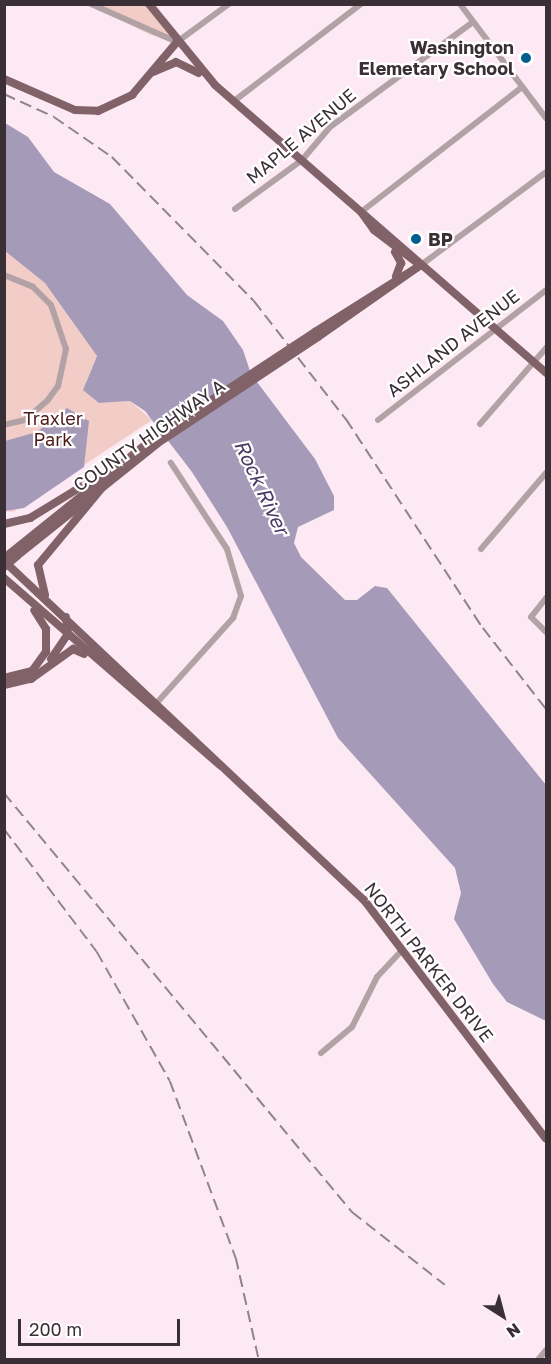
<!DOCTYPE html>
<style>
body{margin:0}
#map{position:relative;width:551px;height:1364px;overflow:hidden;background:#fde9f3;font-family:"Golos Text",sans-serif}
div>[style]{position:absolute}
.green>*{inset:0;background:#f2ccc7}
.water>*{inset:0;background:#a69ab9}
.minor>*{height:6px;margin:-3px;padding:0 3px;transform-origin:3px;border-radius:3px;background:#b3a2a5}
.major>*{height:8px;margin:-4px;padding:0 4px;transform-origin:4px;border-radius:4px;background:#806268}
.rail>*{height:1.5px;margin-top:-0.75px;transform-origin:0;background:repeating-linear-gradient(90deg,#92828a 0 12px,transparent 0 18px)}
.major-bridge>*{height:8px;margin:-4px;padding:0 4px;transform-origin:4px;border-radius:4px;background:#806268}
.dots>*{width:16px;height:16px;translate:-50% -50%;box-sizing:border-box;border:3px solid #fff;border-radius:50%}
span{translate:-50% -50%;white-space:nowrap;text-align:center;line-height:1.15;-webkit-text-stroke:4.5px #fff;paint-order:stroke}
.poi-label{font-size:18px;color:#3b2f36;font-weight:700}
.right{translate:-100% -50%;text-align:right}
.left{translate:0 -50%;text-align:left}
.street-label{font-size:18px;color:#3b2f36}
.park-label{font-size:18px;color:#4c1b18}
.water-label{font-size:20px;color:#4c3964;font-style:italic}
.frame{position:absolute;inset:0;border:6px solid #3b2f36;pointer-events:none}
.north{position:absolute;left:473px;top:1286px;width:60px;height:60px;-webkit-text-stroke:4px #fff;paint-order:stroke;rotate:144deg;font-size:16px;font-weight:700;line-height:24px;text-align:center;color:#3b2f36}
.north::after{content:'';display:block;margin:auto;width:21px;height:27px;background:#3b2f36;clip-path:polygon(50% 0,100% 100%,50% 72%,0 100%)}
.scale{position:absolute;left:18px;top:1319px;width:162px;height:27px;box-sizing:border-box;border:3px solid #3b2f36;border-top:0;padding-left:8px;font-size:18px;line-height:21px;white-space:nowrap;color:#3b2f36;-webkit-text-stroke:4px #fff;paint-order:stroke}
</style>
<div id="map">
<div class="green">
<i style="clip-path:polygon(91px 5px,149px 5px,177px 42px,151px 35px)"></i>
<i style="clip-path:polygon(5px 251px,45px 283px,79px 325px,97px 356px,86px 382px,99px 403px,130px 401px,152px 420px,13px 512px,5px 511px)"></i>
</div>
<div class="water">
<i style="clip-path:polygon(5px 123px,28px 137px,54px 172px,110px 204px,187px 295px,223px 321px,243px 350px,251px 374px,315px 459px,334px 496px,334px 510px,298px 527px,294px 543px,301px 557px,345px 600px,357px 600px,375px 586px,387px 588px,546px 785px,546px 1021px,507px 1002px,493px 984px,454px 919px,461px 893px,455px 868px,338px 738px,227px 527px,192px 472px,145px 411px,130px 401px,99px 403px,83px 390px,97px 356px,45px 283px,5px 251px)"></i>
<i style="clip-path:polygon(67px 408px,89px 421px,84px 467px,24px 508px,5px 511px,5px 441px,37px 432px)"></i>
</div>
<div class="minor">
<i style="left:91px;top:4px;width:94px;rotate:23.8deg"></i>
<i style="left:177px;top:42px;width:64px;rotate:-36.2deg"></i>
<i style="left:460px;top:4px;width:143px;rotate:53deg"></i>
<i style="left:234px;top:101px;width:160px;rotate:-37.4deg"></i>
<i style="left:235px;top:209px;width:83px;rotate:-36.2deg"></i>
<i style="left:302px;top:160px;width:43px;rotate:-49.7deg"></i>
<i style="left:330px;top:127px;width:177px;rotate:-36.3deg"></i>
<i style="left:361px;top:212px;width:204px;rotate:-37.8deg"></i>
<i style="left:421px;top:265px;width:156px;rotate:-36.6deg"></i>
<i style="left:4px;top:275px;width:31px;rotate:22deg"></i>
<i style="left:33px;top:287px;width:25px;rotate:45deg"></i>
<i style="left:51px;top:305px;width:46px;rotate:71.2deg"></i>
<i style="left:66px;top:349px;width:38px;rotate:102deg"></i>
<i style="left:58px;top:386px;width:17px;rotate:126deg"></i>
<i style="left:48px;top:400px;width:30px;rotate:139deg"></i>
<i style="left:25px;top:420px;width:22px;rotate:167deg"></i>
<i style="left:378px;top:420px;width:212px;rotate:-37.7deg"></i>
<i style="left:480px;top:424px;width:101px;rotate:-49deg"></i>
<i style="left:481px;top:549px;width:100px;rotate:-49.5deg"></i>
<i style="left:546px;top:598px;width:24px;rotate:128deg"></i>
<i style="left:531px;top:617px;width:21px;rotate:45deg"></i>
<i style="left:153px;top:707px;width:120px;rotate:-48deg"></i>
<i style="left:233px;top:618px;width:23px;rotate:-70deg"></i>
<i style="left:241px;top:596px;width:49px;rotate:-106.6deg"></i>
<i style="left:227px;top:549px;width:103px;rotate:-123.1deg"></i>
<i style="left:321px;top:1053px;width:40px;rotate:-40deg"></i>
<i style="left:352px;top:1027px;width:56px;rotate:-63.4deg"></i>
<i style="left:377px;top:977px;width:37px;rotate:-47deg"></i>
<i style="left:538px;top:1360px;width:13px;rotate:-51deg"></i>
</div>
<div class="major">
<i style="left:149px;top:4px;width:104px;rotate:50.8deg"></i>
<i style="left:215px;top:85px;width:439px;rotate:41deg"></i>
<i style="left:153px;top:72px;width:25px;rotate:-23deg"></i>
<i style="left:176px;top:62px;width:25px;rotate:26deg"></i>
<i style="left:4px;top:79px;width:77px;rotate:23.6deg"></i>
<i style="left:75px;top:110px;width:23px;rotate:2deg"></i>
<i style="left:98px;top:111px;width:38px;rotate:-25deg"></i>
<i style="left:132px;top:95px;width:70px;rotate:-49.7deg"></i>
<i style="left:361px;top:212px;width:22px;rotate:54deg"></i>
<i style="left:374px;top:230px;width:58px;rotate:37.3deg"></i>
<i style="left:395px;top:252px;width:13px;rotate:61deg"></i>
<i style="left:401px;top:263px;width:14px;rotate:111deg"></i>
<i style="left:315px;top:332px;width:125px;rotate:-32.3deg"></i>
<i style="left:318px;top:337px;width:126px;rotate:-35deg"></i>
<i style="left:4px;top:524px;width:27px;rotate:-13deg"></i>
<i style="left:30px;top:518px;width:63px;rotate:-31.4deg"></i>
<i style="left:17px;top:556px;width:181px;rotate:-38.7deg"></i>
<i style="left:4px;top:558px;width:192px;rotate:-38.7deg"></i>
<i style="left:4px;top:561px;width:494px;rotate:43.3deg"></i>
<i style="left:364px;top:900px;width:300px;rotate:52.7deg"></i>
<i style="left:4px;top:578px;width:286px;rotate:40.9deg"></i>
<i style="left:45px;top:595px;width:31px;rotate:-103deg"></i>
<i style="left:38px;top:565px;width:100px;rotate:-50.3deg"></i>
<i style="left:51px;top:659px;width:30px;rotate:-56deg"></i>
<i style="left:68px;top:634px;width:17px;rotate:-97deg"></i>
<i style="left:4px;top:678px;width:29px;rotate:-14deg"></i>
<i style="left:32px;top:671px;width:24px;rotate:-54deg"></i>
<i style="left:46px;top:652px;width:23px;rotate:-90deg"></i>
<i style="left:46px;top:629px;width:22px;rotate:-122deg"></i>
<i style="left:4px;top:685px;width:28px;rotate:-13deg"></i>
<i style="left:31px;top:679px;width:52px;rotate:-35.5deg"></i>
<i style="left:73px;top:649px;width:12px;rotate:24deg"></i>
</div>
<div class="rail">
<i style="left:4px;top:94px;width:55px;rotate:24.7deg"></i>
<i style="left:54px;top:117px;width:70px;rotate:34.6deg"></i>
<i style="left:112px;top:157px;width:202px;rotate:45.4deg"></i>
<i style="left:254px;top:301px;width:150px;rotate:52.1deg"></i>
<i style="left:346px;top:419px;width:250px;rotate:56.8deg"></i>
<i style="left:483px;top:628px;width:103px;rotate:52.1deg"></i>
<i style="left:4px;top:793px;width:545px;rotate:50.29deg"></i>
<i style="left:352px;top:1212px;width:118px;rotate:38.1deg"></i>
<i style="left:4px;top:829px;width:154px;rotate:52.9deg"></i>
<i style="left:97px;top:952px;width:148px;rotate:60.5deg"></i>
<i style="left:170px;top:1081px;width:189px;rotate:69.6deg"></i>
<i style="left:236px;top:1258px;width:105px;rotate:77.3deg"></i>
</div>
<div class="major-bridge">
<i style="left:154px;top:438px;width:193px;rotate:-33.4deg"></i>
<i style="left:158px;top:443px;width:192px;rotate:-33.5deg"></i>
<i style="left:4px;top:567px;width:17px;rotate:-40deg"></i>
</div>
<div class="dots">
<i style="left:526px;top:58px;background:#005f8f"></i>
<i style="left:416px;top:239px;background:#005f8f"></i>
</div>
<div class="poi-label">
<span class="right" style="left:514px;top:58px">Washington<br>Elemetary School</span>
<span class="left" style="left:428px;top:239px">BP</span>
</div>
<div class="street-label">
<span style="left:301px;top:136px;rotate:-40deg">MAPLE AVENUE</span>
<span style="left:453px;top:343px;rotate:-38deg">ASHLAND AVENUE</span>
<span style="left:149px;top:435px;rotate:-35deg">COUNTY HIGHWAY A</span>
<span style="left:429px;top:962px;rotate:52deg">NORTH PARKER DRIVE</span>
</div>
<div class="park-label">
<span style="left:53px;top:429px">Traxler<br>Park</span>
</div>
<div class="water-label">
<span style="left:262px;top:487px;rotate:65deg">Rock River</span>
</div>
<div class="frame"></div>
<div class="north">N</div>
<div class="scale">200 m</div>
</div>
